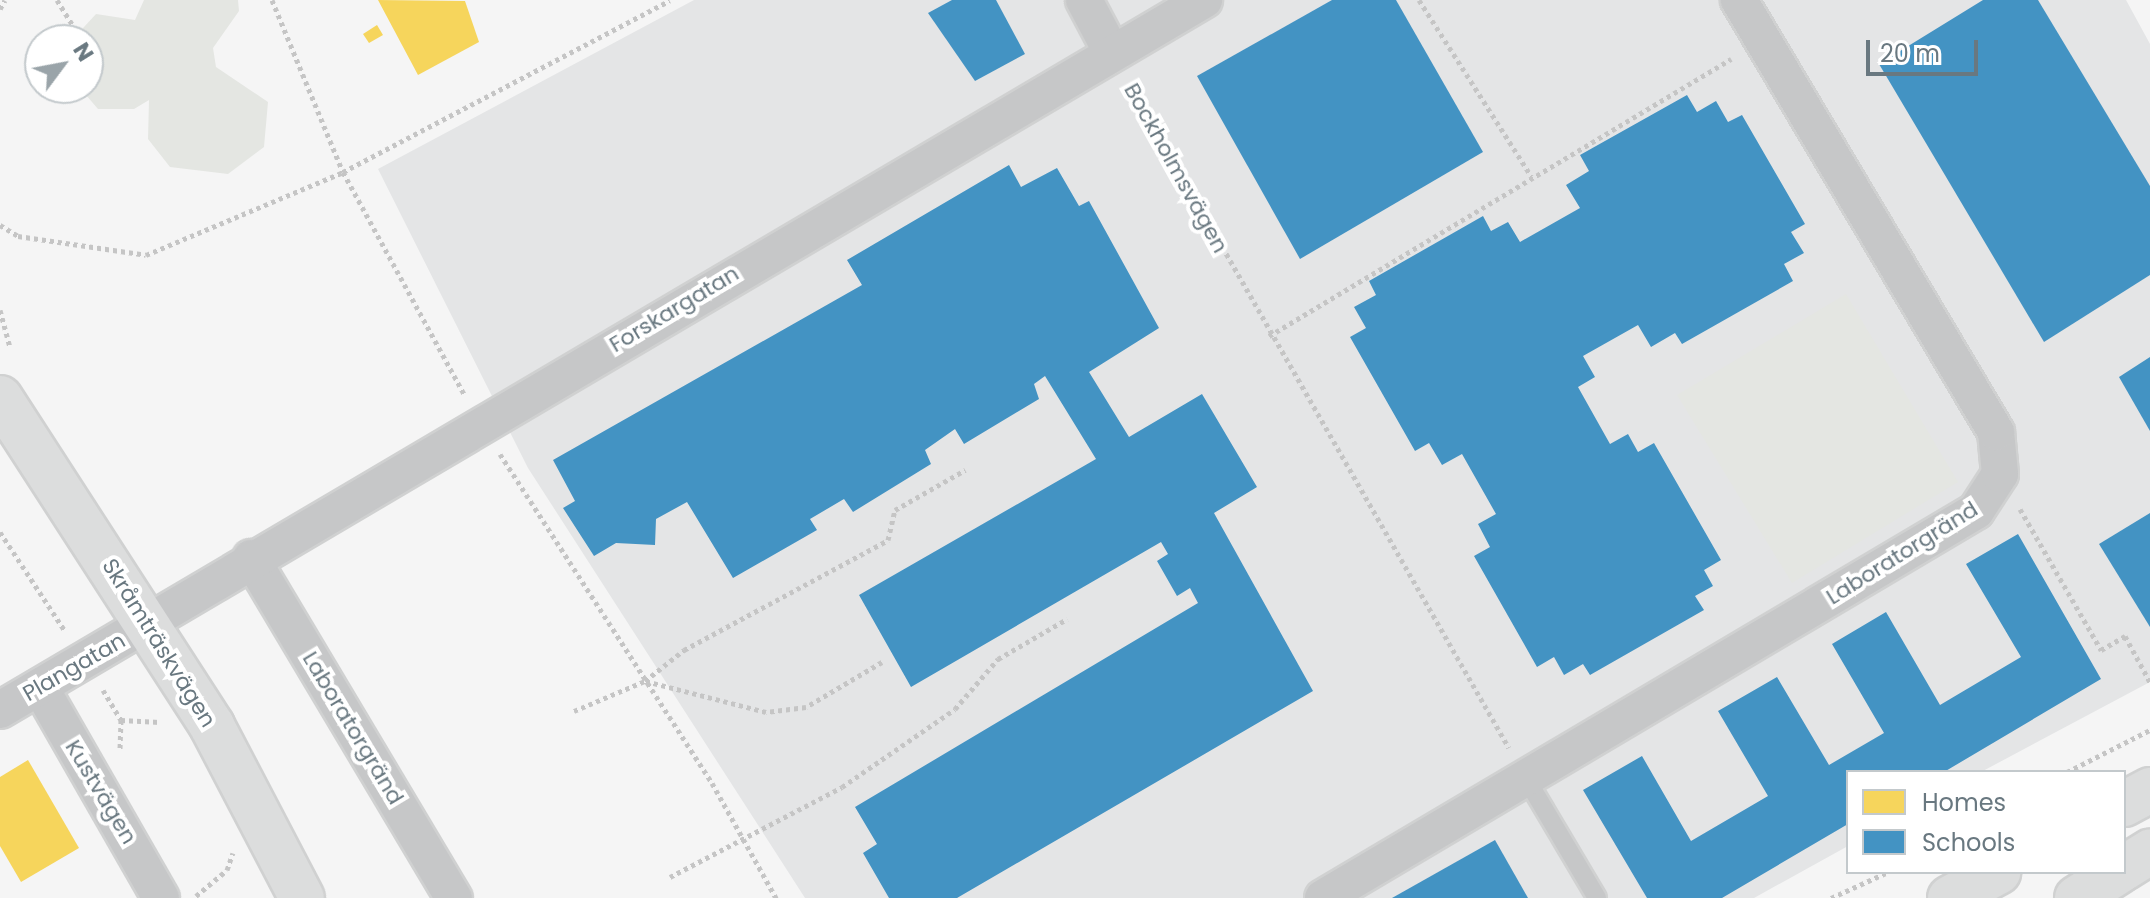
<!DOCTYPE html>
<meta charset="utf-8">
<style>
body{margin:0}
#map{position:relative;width:2150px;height:898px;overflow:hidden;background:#f5f5f5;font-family:Poppins,sans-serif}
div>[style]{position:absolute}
.built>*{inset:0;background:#e4e5e6}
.green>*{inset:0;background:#e4e6e2}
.homes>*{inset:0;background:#f6d55c}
.schools>*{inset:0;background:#4393c3}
.path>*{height:5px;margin-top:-2.5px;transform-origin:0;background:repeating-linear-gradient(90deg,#c5c5c5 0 4px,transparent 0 8px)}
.roads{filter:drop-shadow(2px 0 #d0d1d1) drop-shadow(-2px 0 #d0d1d1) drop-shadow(0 2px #d0d1d1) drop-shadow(0 -2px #d0d1d1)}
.lane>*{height:18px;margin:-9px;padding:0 9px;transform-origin:9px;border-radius:9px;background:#c6c7c8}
.street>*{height:36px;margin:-18px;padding:0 18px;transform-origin:18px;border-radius:18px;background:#c6c7c8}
.secondary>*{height:44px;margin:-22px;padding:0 22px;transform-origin:22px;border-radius:22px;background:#dcdddd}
.highway>*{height:44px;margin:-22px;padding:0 22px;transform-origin:22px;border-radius:22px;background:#dcdddd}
span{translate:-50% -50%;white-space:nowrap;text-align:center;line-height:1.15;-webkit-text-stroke:8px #fff;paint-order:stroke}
.street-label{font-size:22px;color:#697880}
.legend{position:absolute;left:1846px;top:770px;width:280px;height:104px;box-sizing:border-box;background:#fff;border:2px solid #c3c9cc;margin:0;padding:10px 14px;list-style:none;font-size:24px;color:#697880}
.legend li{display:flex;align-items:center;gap:16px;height:40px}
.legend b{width:40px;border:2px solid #c3c9cc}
.north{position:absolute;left:24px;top:24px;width:80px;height:80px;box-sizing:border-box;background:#fff;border:2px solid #c3c9cc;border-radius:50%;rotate:58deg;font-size:22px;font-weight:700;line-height:32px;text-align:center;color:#697880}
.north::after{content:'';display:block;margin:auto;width:28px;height:36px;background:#9aa4a9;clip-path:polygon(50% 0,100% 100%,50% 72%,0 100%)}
.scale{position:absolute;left:1866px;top:40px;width:112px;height:36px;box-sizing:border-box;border:4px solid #697880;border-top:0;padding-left:10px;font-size:24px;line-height:28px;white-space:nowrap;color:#697880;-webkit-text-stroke:6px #fff;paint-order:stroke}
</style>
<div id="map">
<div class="built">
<i style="clip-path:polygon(694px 0,2126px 0,2150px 44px,2150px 682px,1981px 772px,1848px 772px,1848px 846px,1754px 898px,805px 898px,528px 468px,378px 169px)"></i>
</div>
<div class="green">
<i style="clip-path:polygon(144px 0,238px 0,239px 11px,213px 48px,216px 67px,268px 102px,264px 147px,228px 174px,170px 167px,148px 139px,149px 100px,134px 109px,98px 109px,80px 88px,88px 88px,88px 40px,72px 40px,96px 14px,135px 20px)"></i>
<i style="clip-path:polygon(1846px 294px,1958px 482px,1792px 583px,1677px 395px)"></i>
</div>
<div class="homes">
<i style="clip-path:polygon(378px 0,465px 1px,479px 42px,418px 75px)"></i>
<i style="clip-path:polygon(377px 25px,383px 35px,369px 43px,363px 34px)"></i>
<i style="clip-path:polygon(28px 760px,79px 848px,21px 882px,0 846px,0 777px)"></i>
</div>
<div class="schools">
<i style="clip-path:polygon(952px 0,996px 0,1025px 54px,975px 81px,928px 13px)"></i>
<i style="clip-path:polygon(1332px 0,1396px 0,1483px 152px,1300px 259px,1197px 76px)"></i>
<i style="clip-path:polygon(1983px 0,2038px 0,2150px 186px,2150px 275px,2044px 342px,1879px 64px)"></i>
<i style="clip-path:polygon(1687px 95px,1697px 112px,1716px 101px,1728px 122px,1742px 115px,1805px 224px,1791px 232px,1804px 253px,1784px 264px,1793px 281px,1682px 344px,1675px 333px,1651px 347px,1638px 325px,1583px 356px,1595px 377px,1578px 387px,1610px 444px,1628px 434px,1638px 452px,1654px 443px,1721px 560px,1704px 570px,1713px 586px,1695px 596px,1704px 610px,1590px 675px,1583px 664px,1564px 675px,1554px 657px,1537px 667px,1474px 556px,1490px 547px,1478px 524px,1496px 514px,1462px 454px,1442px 465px,1429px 443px,1415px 451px,1350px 337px,1366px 328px,1354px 307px,1376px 295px,1369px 281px,1483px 216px,1491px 231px,1508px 222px,1520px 242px,1580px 208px,1566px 185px,1589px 171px,1580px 155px)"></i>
<i style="clip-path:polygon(1009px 165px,1021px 187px,1057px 168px,1079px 206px,1089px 201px,1159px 328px,1089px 372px,1129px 437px,1202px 394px,1257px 487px,1214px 513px,1313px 691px,957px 898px,889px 898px,863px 853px,877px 844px,855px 807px,1198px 603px,1190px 588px,1177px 596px,1157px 561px,1168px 554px,1161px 542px,911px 687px,859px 595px,1096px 459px,1045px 376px,1034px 384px,1039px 399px,964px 444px,955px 429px,925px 450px,931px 464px,853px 512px,844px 499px,810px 519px,817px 530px,733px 578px,687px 502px,656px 519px,655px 545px,616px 543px,594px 556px,563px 508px,575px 501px,553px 460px,862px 285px,847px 260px)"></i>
<i style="clip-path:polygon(2150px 357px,2150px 431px,2119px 377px)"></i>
<i style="clip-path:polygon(2150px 513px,2150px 627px,2099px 544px)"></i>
<i style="clip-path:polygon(2018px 534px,2101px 679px,1944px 772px,1848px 772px,1848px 824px,1722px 898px,1647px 898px,1583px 790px,1642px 756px,1691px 841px,1768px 796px,1718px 711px,1777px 677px,1829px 765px,1884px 733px,1832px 644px,1886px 612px,1940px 705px,2021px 657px,1966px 564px)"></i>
<i style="clip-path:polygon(1495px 840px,1528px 898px,1392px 898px)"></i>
</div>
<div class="path">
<i style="left:57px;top:0;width:47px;rotate:58deg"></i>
<i style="left:272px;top:0;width:186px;rotate:67.6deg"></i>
<i style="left:343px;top:172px;width:253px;rotate:61.4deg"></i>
<i style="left:1419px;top:0;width:209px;rotate:57.5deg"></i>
<i style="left:0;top:9px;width:10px;rotate:-61deg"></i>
<i style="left:1131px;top:87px;width:761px;rotate:60.24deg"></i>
<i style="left:0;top:225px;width:21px;rotate:31deg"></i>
<i style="left:18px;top:236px;width:129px;rotate:8.4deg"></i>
<i style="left:146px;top:255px;width:214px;rotate:-22.8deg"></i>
<i style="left:343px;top:172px;width:369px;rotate:-27.7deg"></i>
<i style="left:0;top:310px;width:38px;rotate:75deg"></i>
<i style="left:1269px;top:336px;width:539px;rotate:-30.95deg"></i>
<i style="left:500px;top:454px;width:391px;rotate:57.2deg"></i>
<i style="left:712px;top:783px;width:132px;rotate:60.9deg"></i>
<i style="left:2020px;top:509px;width:163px;rotate:60.1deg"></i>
<i style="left:2101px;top:650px;width:28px;rotate:-30deg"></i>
<i style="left:2125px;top:636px;width:52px;rotate:61.5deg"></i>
<i style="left:0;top:532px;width:118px;rotate:56.7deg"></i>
<i style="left:882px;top:662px;width:88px;rotate:149.4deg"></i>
<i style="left:806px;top:707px;width:40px;rotate:172.9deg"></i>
<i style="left:766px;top:712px;width:125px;rotate:-165.6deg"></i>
<i style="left:645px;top:681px;width:50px;rotate:-38.5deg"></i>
<i style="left:684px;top:650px;width:232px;rotate:-28.3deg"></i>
<i style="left:888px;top:540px;width:31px;rotate:-77deg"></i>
<i style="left:895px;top:510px;width:81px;rotate:-29.7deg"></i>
<i style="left:103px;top:690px;width:35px;rotate:59deg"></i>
<i style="left:121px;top:720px;width:31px;rotate:92deg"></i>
<i style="left:574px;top:711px;width:77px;rotate:-22.9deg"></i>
<i style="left:121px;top:720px;width:39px;rotate:3deg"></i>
<i style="left:2067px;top:772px;width:93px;rotate:-26.8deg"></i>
<i style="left:670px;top:877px;width:194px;rotate:-27.6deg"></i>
<i style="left:842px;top:787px;width:137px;rotate:-34.6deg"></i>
<i style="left:955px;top:709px;width:66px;rotate:-49.3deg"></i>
<i style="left:998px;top:659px;width:80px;rotate:-30.1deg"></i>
<i style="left:196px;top:896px;width:40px;rotate:-40deg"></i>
<i style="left:227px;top:870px;width:18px;rotate:-71deg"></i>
<i style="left:1831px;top:898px;width:63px;rotate:-24.5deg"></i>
</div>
<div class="roads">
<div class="lane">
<i style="left:1527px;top:780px;width:137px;rotate:59.3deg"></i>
</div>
<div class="street">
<i style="left:1084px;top:0;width:58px;rotate:62.1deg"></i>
<i style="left:251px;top:558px;width:396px;rotate:59.2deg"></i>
<i style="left:40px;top:687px;width:243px;rotate:60.2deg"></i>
<i style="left:0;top:710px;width:1398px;rotate:-30.53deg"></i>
<i style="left:1323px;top:898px;width:759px;rotate:-30.65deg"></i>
<i style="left:1976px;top:511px;width:44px;rotate:-57deg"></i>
<i style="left:2000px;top:474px;width:42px;rotate:-95.4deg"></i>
<i style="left:1996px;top:432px;width:503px;rotate:-120.75deg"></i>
</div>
<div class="secondary">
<i style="left:0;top:398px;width:391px;rotate:57.1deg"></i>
<i style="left:212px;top:726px;width:194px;rotate:62.4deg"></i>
</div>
<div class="highway">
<i style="left:2124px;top:804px;width:30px;rotate:-28deg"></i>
<i style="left:2124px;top:868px;width:31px;rotate:-32deg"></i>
<i style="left:1950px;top:898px;width:55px;rotate:-28.4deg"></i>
<i style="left:2077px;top:898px;width:49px;rotate:-32.4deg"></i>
</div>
</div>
<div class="street-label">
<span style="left:1176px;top:168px;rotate:61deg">Bockholmsvägen</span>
<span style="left:674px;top:309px;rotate:-31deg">Forskargatan</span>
<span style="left:1902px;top:553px;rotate:-32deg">Laboratorgränd</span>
<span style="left:159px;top:643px;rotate:58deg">Skråmträskvägen</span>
<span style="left:74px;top:667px;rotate:-30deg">Plangatan</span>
<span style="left:353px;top:728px;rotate:59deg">Laboratorgränd</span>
<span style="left:101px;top:792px;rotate:59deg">Kustvägen</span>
</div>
<ul class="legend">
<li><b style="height:22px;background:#f6d55c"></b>Homes</li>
<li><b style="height:22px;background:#4393c3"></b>Schools</li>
</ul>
<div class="north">N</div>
<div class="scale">20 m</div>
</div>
